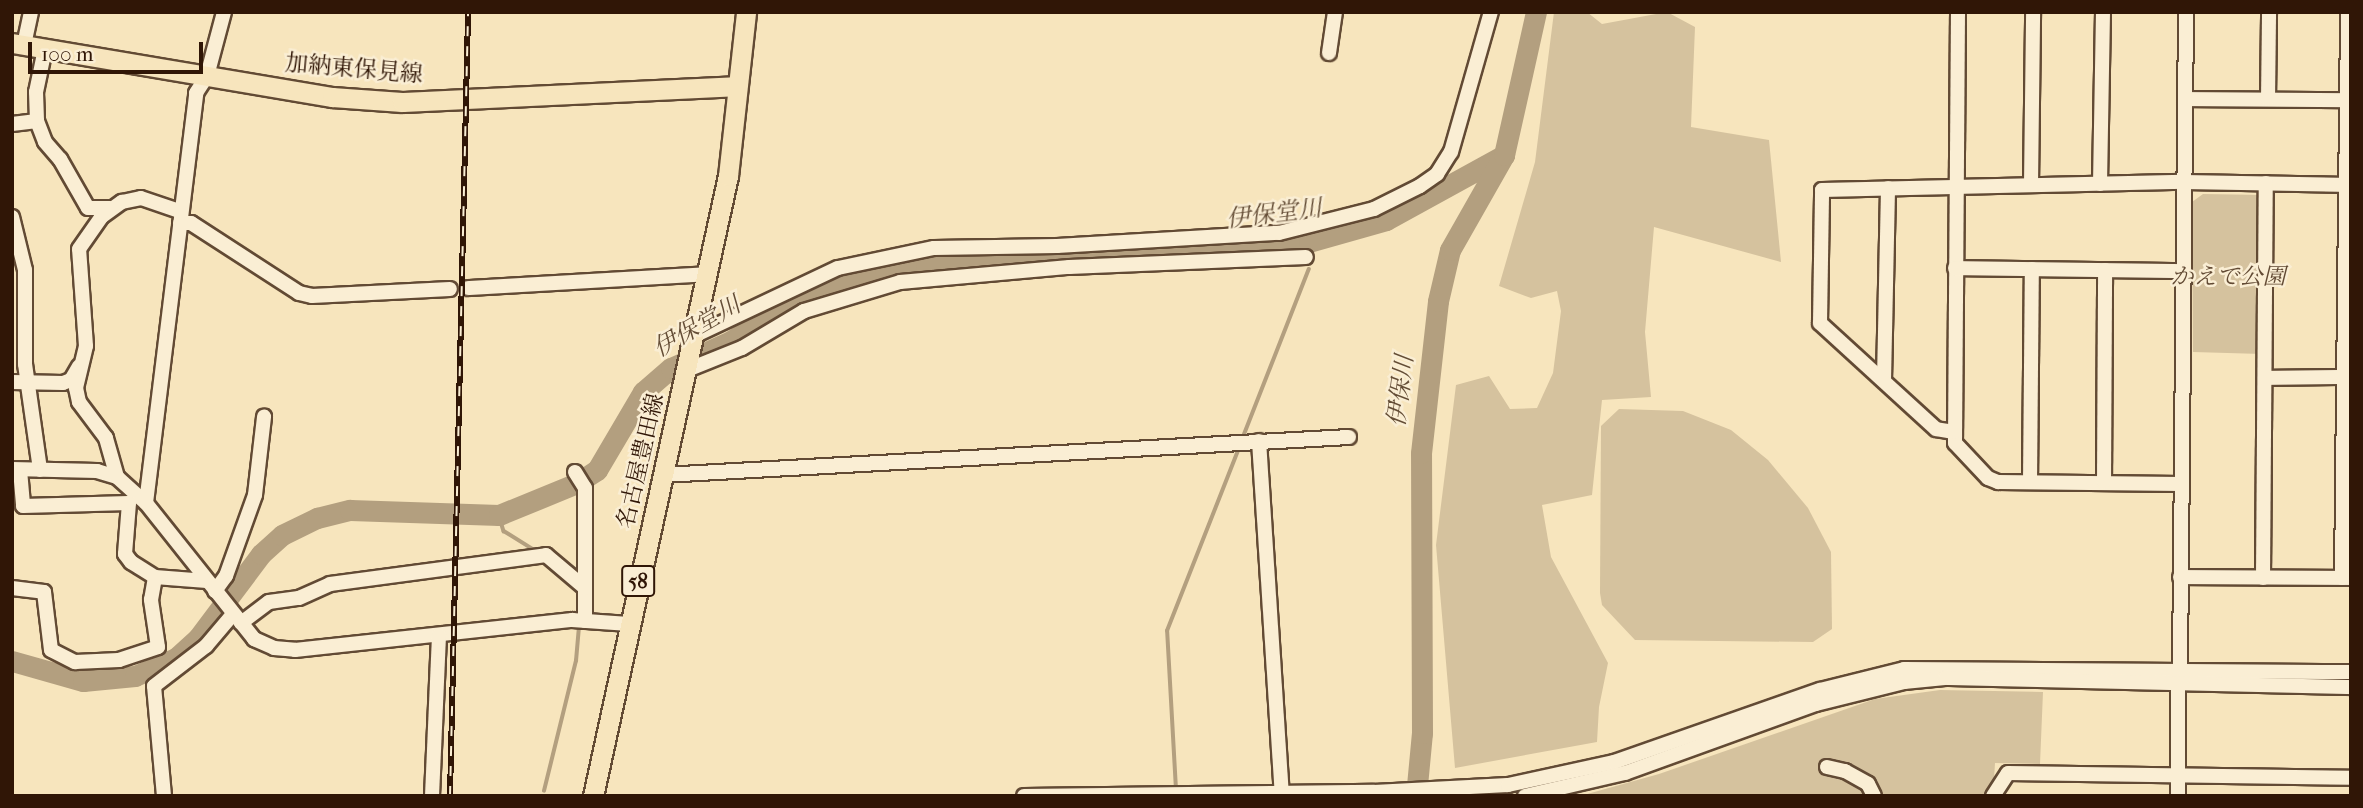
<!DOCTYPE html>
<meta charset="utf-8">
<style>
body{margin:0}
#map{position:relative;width:2363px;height:808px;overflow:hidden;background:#f7e5bd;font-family:"IM FELL French Canon","Noto Serif JP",serif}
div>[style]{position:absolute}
.green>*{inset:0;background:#d5c29e}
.stream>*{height:3.5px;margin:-1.75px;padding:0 1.75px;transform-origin:1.75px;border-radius:1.75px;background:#b39f7f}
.river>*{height:21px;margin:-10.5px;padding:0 10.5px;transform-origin:10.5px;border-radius:10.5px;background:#b39f7f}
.roads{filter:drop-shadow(2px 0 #624a34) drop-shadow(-2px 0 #624a34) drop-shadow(0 2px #624a34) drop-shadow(0 -2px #624a34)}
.minor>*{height:14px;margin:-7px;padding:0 7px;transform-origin:7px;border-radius:7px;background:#faeed4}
.major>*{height:19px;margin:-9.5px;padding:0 9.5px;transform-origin:9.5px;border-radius:9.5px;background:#f7e5bd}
.rail>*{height:6px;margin-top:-3px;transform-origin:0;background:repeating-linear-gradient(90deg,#faeed4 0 10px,#301606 0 20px);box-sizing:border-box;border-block:2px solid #301606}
span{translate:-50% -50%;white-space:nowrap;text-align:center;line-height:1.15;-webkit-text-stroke:5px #faeed4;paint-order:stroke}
.shield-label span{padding:2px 5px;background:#faeed4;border:2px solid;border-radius:5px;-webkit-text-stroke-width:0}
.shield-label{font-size:21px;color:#301606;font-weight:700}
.street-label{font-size:23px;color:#301606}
.park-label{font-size:23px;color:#624a34;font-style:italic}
.water-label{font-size:24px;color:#644d36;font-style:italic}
.frame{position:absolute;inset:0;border:14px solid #301606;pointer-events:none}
.scale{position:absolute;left:28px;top:42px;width:175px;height:32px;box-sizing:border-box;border:4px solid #301606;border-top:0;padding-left:9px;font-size:21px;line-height:24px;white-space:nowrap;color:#301606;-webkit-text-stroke:5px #faeed4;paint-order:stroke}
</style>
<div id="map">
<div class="green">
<i style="clip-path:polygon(1554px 12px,1587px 12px,1602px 24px,1667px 12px,1695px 27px,1691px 127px,1769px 140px,1781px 262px,1654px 227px,1645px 332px,1651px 397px,1602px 400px,1592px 495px,1542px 505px,1551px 557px,1608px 663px,1599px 707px,1597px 742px,1455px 768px,1436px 545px,1456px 385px,1489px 376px,1510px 409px,1537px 408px,1553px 373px,1561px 311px,1557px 291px,1531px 298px,1499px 286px,1535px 162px)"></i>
<i style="clip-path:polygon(2203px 194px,2264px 195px,2262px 354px,2193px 352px,2192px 202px)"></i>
<i style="clip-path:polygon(1619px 409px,1683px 411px,1731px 430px,1768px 460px,1808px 508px,1831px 552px,1832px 629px,1813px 642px,1635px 640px,1602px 605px,1600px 593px,1601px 426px)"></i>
<i style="clip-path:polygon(1940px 690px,2043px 692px,2040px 764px,1995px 763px,1993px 796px,1580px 796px,1659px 774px,1875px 699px)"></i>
</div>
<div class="stream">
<i style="left:1243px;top:437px;width:180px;rotate:-68.6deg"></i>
<i style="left:499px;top:515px;width:17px;rotate:73deg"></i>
<i style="left:504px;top:531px;width:40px;rotate:32deg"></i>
<i style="left:1176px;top:790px;width:159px;rotate:-93.2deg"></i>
<i style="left:1167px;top:631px;width:197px;rotate:-68.5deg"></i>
<i style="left:544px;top:791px;width:134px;rotate:-76.2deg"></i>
<i style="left:576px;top:661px;width:35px;rotate:-85deg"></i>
</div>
<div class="river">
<i style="left:12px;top:661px;width:74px;rotate:15.7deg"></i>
<i style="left:83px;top:681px;width:52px;rotate:-5.5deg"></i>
<i style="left:135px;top:676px;width:45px;rotate:-23.7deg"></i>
<i style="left:176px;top:658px;width:30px;rotate:-42deg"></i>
<i style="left:198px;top:638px;width:105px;rotate:-53.1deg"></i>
<i style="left:261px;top:554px;width:28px;rotate:-42deg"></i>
<i style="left:282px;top:535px;width:39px;rotate:-26deg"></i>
<i style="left:317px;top:518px;width:34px;rotate:-14deg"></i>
<i style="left:350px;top:510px;width:149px;rotate:1.9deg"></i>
<i style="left:499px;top:515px;width:84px;rotate:-22.3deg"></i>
<i style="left:577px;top:483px;width:24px;rotate:-33deg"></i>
<i style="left:597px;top:470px;width:91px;rotate:-59.5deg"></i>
<i style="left:643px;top:392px;width:37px;rotate:-41deg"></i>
<i style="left:671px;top:368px;width:66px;rotate:-24.2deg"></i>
<i style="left:731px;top:341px;width:45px;rotate:-34deg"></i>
<i style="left:768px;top:316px;width:69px;rotate:-25.8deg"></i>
<i style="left:830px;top:286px;width:57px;rotate:-16.2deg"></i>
<i style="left:885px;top:270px;width:41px;rotate:-5.6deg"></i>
<i style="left:926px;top:266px;width:384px;rotate:-3.6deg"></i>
<i style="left:1309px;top:242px;width:80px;rotate:-15.9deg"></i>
<i style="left:1386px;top:220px;width:135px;rotate:-28.8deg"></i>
<i style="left:1416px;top:796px;width:63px;rotate:-84.6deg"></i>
<i style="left:1422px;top:733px;width:280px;rotate:-90.2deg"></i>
<i style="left:1421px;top:453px;width:153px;rotate:-83.6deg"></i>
<i style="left:1438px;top:301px;width:52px;rotate:-76.8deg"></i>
<i style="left:1450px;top:250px;width:109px;rotate:-60.4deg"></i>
<i style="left:1504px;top:155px;width:147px;rotate:-77.4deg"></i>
</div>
<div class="roads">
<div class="minor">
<i style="left:1958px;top:12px;width:431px;rotate:90.4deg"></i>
<i style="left:1955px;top:443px;width:48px;rotate:46.7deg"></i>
<i style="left:1988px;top:478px;width:11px;rotate:22deg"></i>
<i style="left:1998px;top:482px;width:183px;rotate:0.6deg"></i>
<i style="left:24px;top:45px;width:34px;rotate:-78deg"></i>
<i style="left:45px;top:49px;width:44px;rotate:101.8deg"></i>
<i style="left:36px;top:92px;width:29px;rotate:88deg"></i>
<i style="left:37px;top:121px;width:22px;rotate:69deg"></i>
<i style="left:45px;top:142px;width:23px;rotate:49deg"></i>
<i style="left:60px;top:159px;width:56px;rotate:60.3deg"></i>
<i style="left:88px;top:208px;width:22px"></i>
<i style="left:1329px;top:53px;width:41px;rotate:-81.7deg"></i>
<i style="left:2185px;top:99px;width:161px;rotate:0.4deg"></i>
<i style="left:2268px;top:99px;width:87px;rotate:-89.3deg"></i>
<i style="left:12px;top:124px;width:25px;rotate:-7deg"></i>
<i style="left:2100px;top:184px;width:172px;rotate:-89deg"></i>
<i style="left:2031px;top:185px;width:173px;rotate:-89.3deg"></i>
<i style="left:12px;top:217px;width:55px;rotate:76.2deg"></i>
<i style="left:25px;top:270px;width:94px;rotate:90deg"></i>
<i style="left:25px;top:364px;width:107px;rotate:81.9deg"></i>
<i style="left:180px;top:223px;width:11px"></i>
<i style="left:191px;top:223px;width:129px;rotate:32.9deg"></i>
<i style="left:299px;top:293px;width:13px;rotate:13deg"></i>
<i style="left:312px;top:296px;width:138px;rotate:-2.9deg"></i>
<i style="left:1955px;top:268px;width:229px;rotate:0.8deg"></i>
<i style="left:468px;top:288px;width:240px;rotate:-3.3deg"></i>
<i style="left:696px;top:335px;width:157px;rotate:-25.3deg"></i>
<i style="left:838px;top:268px;width:98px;rotate:-11.8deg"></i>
<i style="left:934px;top:248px;width:123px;rotate:-0.9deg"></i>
<i style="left:1057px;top:246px;width:222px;rotate:-3.4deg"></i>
<i style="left:1279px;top:233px;width:98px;rotate:-14.2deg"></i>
<i style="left:1374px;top:209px;width:51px;rotate:-26.6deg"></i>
<i style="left:1420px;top:186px;width:21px;rotate:-35deg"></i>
<i style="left:1437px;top:174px;width:26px;rotate:-58deg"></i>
<i style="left:1451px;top:152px;width:146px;rotate:-74.1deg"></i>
<i style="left:687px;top:370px;width:59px;rotate:-21.8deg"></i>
<i style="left:742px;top:348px;width:72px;rotate:-30.8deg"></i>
<i style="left:804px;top:311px;width:100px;rotate:-16.8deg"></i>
<i style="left:900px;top:282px;width:170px;rotate:-5.1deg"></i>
<i style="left:1069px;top:267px;width:237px;rotate:-2.4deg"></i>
<i style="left:2265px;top:378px;width:86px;rotate:-0.7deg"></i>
<i style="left:1884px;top:380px;width:192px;rotate:-88.8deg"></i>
<i style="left:12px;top:382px;width:51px;rotate:1.1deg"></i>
<i style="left:63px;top:383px;width:9px;rotate:-21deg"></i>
<i style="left:71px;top:380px;width:16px;rotate:-60deg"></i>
<i style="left:1954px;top:432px;width:18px;rotate:-171deg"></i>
<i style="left:1936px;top:429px;width:157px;rotate:-137.6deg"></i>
<i style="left:1820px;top:323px;width:133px;rotate:-89.1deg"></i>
<i style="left:1822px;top:190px;width:362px;rotate:-1.3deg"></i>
<i style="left:2184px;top:182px;width:167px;rotate:1deg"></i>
<i style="left:1259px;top:441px;width:353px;rotate:86.3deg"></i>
<i style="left:12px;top:469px;width:85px;rotate:1.3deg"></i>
<i style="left:97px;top:471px;width:21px;rotate:17deg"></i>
<i style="left:117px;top:477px;width:39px;rotate:42deg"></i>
<i style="left:146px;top:503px;width:174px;rotate:51.5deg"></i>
<i style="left:254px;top:639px;width:22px;rotate:24deg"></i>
<i style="left:274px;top:648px;width:21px;rotate:5deg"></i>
<i style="left:295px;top:650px;width:279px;rotate:-6.2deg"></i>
<i style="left:572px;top:620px;width:57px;rotate:4deg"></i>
<i style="left:20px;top:470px;width:36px;rotate:85deg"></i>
<i style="left:23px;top:506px;width:106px;rotate:-1.6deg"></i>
<i style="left:129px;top:503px;width:51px;rotate:94.5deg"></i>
<i style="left:125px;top:554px;width:10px;rotate:53deg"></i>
<i style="left:131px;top:562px;width:28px;rotate:32deg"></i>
<i style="left:155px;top:577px;width:52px;rotate:4.4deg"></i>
<i style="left:575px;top:472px;width:19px;rotate:58deg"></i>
<i style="left:585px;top:488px;width:133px;rotate:90deg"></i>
<i style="left:663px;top:475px;width:687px;rotate:-3.17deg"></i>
<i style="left:117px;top:477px;width:41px;rotate:-105.8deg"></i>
<i style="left:106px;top:438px;width:45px;rotate:-126.9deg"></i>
<i style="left:79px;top:402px;width:14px;rotate:-102deg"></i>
<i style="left:76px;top:388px;width:43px;rotate:-76.6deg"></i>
<i style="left:86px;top:346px;width:97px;rotate:-94.1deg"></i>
<i style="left:79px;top:249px;width:39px;rotate:-55deg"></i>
<i style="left:101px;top:217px;width:26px;rotate:-36deg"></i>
<i style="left:122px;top:202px;width:19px;rotate:-12deg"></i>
<i style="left:141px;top:198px;width:40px;rotate:18.9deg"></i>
<i style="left:2030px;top:482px;width:213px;rotate:-89.5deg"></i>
<i style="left:2104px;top:482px;width:212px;rotate:-89.7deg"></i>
<i style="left:146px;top:503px;width:413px;rotate:-83deg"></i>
<i style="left:196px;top:93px;width:20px;rotate:-57deg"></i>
<i style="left:207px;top:76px;width:66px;rotate:-75.1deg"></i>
<i style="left:2180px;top:577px;width:169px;rotate:0.3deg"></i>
<i style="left:2263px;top:578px;width:395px;rotate:-89.6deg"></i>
<i style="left:2342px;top:578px;width:566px;rotate:-89.39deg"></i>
<i style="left:12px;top:588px;width:32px;rotate:7deg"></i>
<i style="left:44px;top:592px;width:58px;rotate:83.1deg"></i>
<i style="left:51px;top:650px;width:27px;rotate:27deg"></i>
<i style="left:75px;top:662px;width:44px;rotate:-2.6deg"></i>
<i style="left:119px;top:660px;width:41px;rotate:-18.4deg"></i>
<i style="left:158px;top:647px;width:48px;rotate:-98.5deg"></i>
<i style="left:151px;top:600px;width:23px;rotate:-80deg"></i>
<i style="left:215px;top:591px;width:19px;rotate:-54deg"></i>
<i style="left:226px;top:576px;width:86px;rotate:-70.3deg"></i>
<i style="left:255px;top:495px;width:79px;rotate:-83.4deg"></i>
<i style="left:241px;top:623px;width:35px;rotate:-37deg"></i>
<i style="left:269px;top:602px;width:30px;rotate:-8deg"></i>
<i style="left:299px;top:598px;width:34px;rotate:-24deg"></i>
<i style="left:330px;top:584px;width:218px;rotate:-7.6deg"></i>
<i style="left:546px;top:555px;width:51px;rotate:40.2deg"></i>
<i style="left:2180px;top:671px;width:659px;rotate:-89.48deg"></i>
<i style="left:1827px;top:767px;width:18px;rotate:13deg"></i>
<i style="left:1845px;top:771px;width:26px;rotate:29deg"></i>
<i style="left:1868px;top:784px;width:13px;rotate:63deg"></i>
<i style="left:164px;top:796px;width:110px;rotate:-95.2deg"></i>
<i style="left:154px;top:686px;width:66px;rotate:-37.6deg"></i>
<i style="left:206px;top:646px;width:42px;rotate:-49.8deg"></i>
<i style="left:432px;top:796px;width:161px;rotate:-87.5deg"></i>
<i style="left:1024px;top:796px;width:350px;rotate:-0.7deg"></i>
<i style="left:1374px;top:792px;width:134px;rotate:-3deg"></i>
<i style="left:1508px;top:785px;width:108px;rotate:-12.2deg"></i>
<i style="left:1614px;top:762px;width:218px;rotate:-19.3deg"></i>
<i style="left:1820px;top:690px;width:87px;rotate:-14deg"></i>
<i style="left:1904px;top:669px;width:447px;rotate:0.4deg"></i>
<i style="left:1525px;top:796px;width:103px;rotate:-13deg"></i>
<i style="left:1625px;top:773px;width:203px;rotate:-19.9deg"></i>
<i style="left:1816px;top:704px;width:91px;rotate:-14deg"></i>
<i style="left:1904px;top:682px;width:41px;rotate:-5.6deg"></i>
<i style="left:1945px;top:678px;width:406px;rotate:1.3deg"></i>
<i style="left:1993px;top:796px;width:27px;rotate:-57deg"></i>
<i style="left:2008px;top:773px;width:343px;rotate:0.8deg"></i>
<i style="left:2178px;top:796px;width:112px;rotate:-90deg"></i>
</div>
<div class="major">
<i style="left:12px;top:43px;width:325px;rotate:9.6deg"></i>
<i style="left:332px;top:97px;width:70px;rotate:4.1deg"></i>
<i style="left:402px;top:102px;width:334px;rotate:-2.7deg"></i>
<i style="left:593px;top:796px;width:635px;rotate:-77.72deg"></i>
<i style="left:728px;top:176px;width:165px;rotate:-83.7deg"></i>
</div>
</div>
<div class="rail">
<i style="left:450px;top:796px;width:784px;rotate:-88.68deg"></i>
</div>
<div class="shield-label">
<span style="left:638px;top:581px">58</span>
</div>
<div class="street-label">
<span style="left:354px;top:69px;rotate:5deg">加納東保見線</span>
<span style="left:641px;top:461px;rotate:-77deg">名古屋豊田線</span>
</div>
<div class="park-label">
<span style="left:2228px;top:277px">かえで公園</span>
</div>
<div class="water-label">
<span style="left:1274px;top:214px;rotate:-7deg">伊保堂川</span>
<span style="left:697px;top:327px;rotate:-30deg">伊保堂川</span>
<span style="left:1401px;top:391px;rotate:-83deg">伊保川</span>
</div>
<div class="frame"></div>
<div class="scale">100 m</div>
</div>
